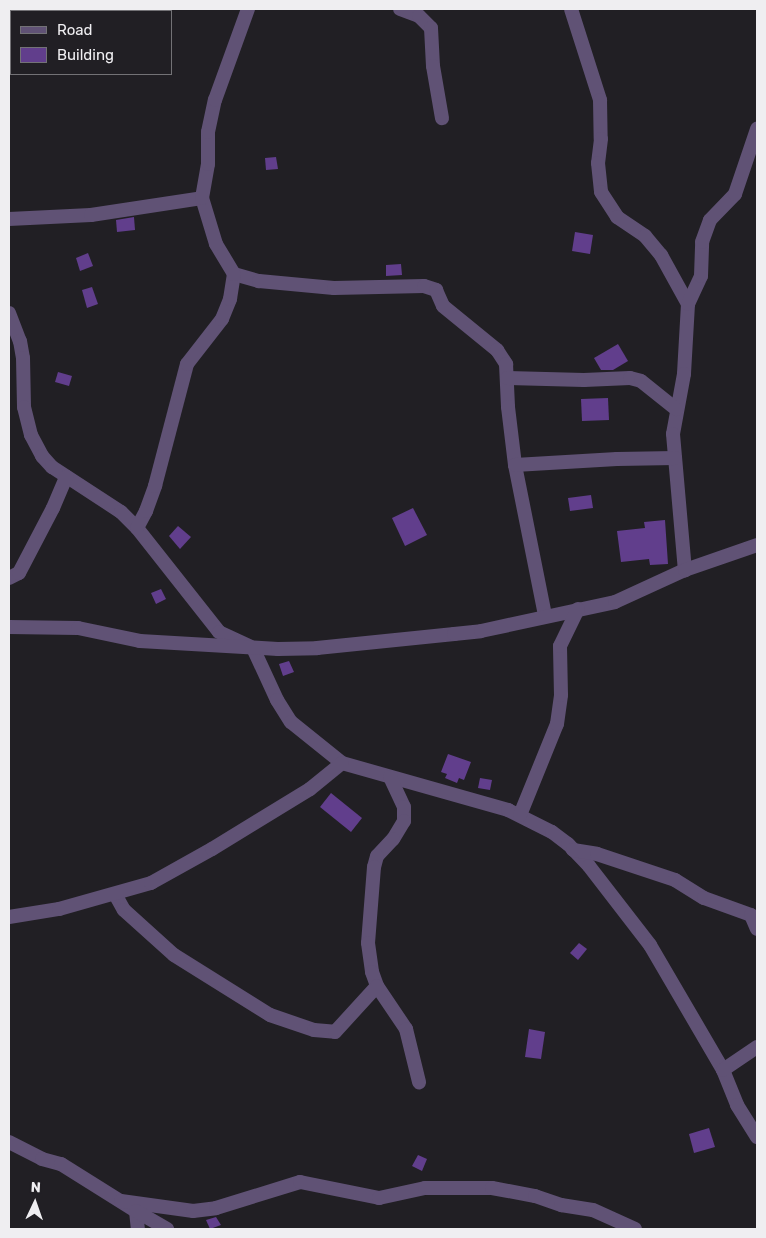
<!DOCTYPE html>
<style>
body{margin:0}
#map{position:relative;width:766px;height:1238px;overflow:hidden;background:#211f24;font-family:Rubik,sans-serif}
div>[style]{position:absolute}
.building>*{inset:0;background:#613e8c}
.street>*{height:14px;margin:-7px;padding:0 7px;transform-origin:7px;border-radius:7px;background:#605275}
span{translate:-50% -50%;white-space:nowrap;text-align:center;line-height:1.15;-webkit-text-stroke:4px #211f24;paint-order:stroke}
.frame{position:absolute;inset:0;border:10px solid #efeef1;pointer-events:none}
.legend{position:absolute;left:10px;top:10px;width:162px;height:65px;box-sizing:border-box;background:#211f24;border:1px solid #737276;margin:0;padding:6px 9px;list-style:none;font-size:15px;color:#efeef1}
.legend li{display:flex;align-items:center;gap:10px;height:25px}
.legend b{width:25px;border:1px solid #737276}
.north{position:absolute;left:10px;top:1178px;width:50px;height:50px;-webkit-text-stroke:4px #211f24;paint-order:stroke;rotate:3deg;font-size:14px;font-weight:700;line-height:20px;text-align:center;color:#efeef1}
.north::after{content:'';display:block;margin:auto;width:18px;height:22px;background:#efeef1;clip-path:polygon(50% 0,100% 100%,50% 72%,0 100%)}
</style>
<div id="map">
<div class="building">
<i style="clip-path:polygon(276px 157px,278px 169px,266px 170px,265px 158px)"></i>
<i style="clip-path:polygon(134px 217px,135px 230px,117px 232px,116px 220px)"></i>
<i style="clip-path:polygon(575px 232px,593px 235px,590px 254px,572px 251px)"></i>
<i style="clip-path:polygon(88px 253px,93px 266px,80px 271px,76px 258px)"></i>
<i style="clip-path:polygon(401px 264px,402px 275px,386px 276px,386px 265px)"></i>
<i style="clip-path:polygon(92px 287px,98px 304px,87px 308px,82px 290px)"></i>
<i style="clip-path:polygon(618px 344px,628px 361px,613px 370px,601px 370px,594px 358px)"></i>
<i style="clip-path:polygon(58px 372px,72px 376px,69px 386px,55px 382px)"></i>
<i style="clip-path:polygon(608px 398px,609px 420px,582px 421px,581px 399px)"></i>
<i style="clip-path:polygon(591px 495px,593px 508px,570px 511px,568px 498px)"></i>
<i style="clip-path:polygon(413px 508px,427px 535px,405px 546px,392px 518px)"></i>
<i style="clip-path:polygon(665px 520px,668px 564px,650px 565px,649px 559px,621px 562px,617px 531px,645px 528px,644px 522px)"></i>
<i style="clip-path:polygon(178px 526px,191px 537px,180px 549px,169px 536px)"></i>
<i style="clip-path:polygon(161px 589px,166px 599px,156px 604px,151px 593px)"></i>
<i style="clip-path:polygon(289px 661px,294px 672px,283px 676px,279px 664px)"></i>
<i style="clip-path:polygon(448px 754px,471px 762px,464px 780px,459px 778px,457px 783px,445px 778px,447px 774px,441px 772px)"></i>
<i style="clip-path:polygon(480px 778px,492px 780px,490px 790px,478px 788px)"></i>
<i style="clip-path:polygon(331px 793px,362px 818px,351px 832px,320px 807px)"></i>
<i style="clip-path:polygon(579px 943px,587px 949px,578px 960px,570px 953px)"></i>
<i style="clip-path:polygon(529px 1029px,545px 1032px,541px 1059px,525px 1057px)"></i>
<i style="clip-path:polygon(709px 1128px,715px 1147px,694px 1153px,689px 1134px)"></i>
<i style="clip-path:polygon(418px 1155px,427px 1159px,422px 1171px,412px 1166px)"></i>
<i style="clip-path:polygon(216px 1217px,221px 1225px,210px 1229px,206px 1220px)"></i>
</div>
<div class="street">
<i style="left:400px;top:9px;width:20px;rotate:20deg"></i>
<i style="left:419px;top:16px;width:17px;rotate:45deg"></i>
<i style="left:431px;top:28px;width:38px;rotate:87deg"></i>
<i style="left:433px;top:66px;width:53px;rotate:80.2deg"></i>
<i style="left:571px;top:9px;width:96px;rotate:72.3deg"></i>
<i style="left:600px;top:100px;width:39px;rotate:89deg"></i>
<i style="left:601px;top:139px;width:24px;rotate:97deg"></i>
<i style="left:598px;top:163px;width:29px;rotate:84deg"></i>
<i style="left:601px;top:192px;width:30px;rotate:57deg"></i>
<i style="left:617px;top:217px;width:34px;rotate:34deg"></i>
<i style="left:645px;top:236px;width:25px;rotate:50deg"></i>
<i style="left:661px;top:255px;width:56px;rotate:61.1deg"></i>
<i style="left:688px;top:304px;width:70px;rotate:93.3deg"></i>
<i style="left:684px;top:374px;width:61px;rotate:100.4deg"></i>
<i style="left:673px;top:434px;width:137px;rotate:85deg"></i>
<i style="left:9px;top:219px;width:82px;rotate:-2.8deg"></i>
<i style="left:91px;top:215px;width:112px;rotate:-8.7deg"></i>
<i style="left:234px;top:274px;width:26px;rotate:16deg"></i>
<i style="left:259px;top:281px;width:75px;rotate:5.3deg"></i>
<i style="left:334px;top:288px;width:90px;rotate:-1.3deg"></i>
<i style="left:424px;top:286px;width:13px;rotate:18deg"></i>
<i style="left:436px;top:290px;width:17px;rotate:66deg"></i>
<i style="left:443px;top:306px;width:70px;rotate:39.2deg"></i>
<i style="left:497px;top:350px;width:17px;rotate:57deg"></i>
<i style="left:506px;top:364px;width:43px;rotate:87.3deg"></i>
<i style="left:508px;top:407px;width:58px;rotate:83.1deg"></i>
<i style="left:515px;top:465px;width:153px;rotate:78.7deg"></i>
<i style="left:688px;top:304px;width:31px;rotate:-65deg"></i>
<i style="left:701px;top:276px;width:34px;rotate:-88deg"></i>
<i style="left:702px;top:242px;width:23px;rotate:-70deg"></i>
<i style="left:710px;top:220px;width:36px;rotate:-46deg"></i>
<i style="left:735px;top:194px;width:69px;rotate:-71.3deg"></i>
<i style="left:9px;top:313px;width:30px;rotate:69deg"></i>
<i style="left:20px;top:341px;width:17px;rotate:80deg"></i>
<i style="left:23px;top:358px;width:49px;rotate:88.8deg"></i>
<i style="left:24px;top:407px;width:29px;rotate:76deg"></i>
<i style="left:31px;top:435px;width:24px;rotate:62deg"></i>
<i style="left:42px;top:456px;width:15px;rotate:48deg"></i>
<i style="left:52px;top:467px;width:82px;rotate:33.1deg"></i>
<i style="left:121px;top:512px;width:23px;rotate:45deg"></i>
<i style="left:137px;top:528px;width:132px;rotate:51.7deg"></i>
<i style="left:219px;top:632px;width:38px;rotate:25deg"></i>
<i style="left:253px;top:648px;width:57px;rotate:65.2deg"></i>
<i style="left:277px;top:700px;width:26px;rotate:58deg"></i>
<i style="left:291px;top:722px;width:65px;rotate:38.8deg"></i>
<i style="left:342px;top:763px;width:173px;rotate:15.8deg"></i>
<i style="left:508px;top:810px;width:49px;rotate:26.6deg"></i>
<i style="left:552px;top:832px;width:20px;rotate:37deg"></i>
<i style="left:568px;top:844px;width:30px;rotate:46deg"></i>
<i style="left:589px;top:866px;width:100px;rotate:52.3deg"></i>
<i style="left:650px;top:945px;width:145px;rotate:59.7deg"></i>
<i style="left:723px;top:1070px;width:38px;rotate:68deg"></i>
<i style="left:737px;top:1105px;width:38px;rotate:58deg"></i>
<i style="left:507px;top:378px;width:77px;rotate:1.5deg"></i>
<i style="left:584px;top:380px;width:46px;rotate:-2.5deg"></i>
<i style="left:630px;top:378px;width:11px;rotate:15deg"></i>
<i style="left:641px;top:381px;width:45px;rotate:38.7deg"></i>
<i style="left:515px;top:465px;width:102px;rotate:-3.4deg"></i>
<i style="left:617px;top:459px;width:58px;rotate:-1deg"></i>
<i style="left:137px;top:528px;width:19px;rotate:-62deg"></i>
<i style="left:146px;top:511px;width:27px;rotate:-70deg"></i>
<i style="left:155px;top:486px;width:126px;rotate:-75.3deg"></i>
<i style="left:187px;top:364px;width:57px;rotate:-52.1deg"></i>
<i style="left:222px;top:319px;width:22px;rotate:-68deg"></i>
<i style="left:230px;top:299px;width:25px;rotate:-81deg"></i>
<i style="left:234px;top:274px;width:35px;rotate:-121deg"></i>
<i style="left:216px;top:244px;width:48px;rotate:-106.9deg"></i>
<i style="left:202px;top:198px;width:35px;rotate:-80deg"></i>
<i style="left:208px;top:164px;width:32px;rotate:-90deg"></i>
<i style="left:208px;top:132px;width:33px;rotate:-78deg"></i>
<i style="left:215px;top:100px;width:97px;rotate:-70.1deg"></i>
<i style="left:9px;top:578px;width:11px;rotate:-27deg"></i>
<i style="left:19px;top:573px;width:73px;rotate:-62.4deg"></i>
<i style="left:53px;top:508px;width:34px;rotate:-67deg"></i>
<i style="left:9px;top:627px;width:69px;rotate:0.8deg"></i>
<i style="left:78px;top:628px;width:63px;rotate:11.8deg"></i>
<i style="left:140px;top:641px;width:138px;rotate:3.3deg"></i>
<i style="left:278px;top:649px;width:39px;rotate:-1deg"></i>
<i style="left:317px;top:648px;width:138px;rotate:-5.8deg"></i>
<i style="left:454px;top:634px;width:27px;rotate:-6deg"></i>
<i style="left:481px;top:631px;width:137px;rotate:-12.2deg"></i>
<i style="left:615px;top:602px;width:77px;rotate:-24.6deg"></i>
<i style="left:685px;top:570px;width:76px;rotate:-19.1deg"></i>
<i style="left:390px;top:777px;width:33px;rotate:65deg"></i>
<i style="left:404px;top:807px;width:14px;rotate:90deg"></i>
<i style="left:404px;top:821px;width:21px;rotate:121deg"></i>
<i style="left:393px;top:839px;width:23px;rotate:133deg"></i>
<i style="left:377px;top:856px;width:11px;rotate:105deg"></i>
<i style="left:374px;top:867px;width:76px;rotate:94.5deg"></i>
<i style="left:368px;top:943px;width:29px;rotate:82deg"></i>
<i style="left:372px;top:972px;width:15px;rotate:70deg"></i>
<i style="left:377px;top:986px;width:52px;rotate:56deg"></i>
<i style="left:406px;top:1029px;width:55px;rotate:76.2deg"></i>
<i style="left:520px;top:815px;width:98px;rotate:-67.9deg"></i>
<i style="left:557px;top:724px;width:29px;rotate:-82deg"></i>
<i style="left:561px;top:695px;width:49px;rotate:-91.2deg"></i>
<i style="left:560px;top:646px;width:41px;rotate:-64.1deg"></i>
<i style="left:573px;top:850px;width:24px;rotate:9deg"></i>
<i style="left:597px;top:854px;width:82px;rotate:18.4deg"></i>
<i style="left:675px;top:880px;width:34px;rotate:32deg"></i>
<i style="left:704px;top:898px;width:50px;rotate:19.9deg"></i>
<i style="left:751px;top:915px;width:15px;rotate:67deg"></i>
<i style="left:115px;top:894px;width:18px;rotate:61deg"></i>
<i style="left:124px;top:910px;width:67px;rotate:42deg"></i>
<i style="left:174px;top:955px;width:113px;rotate:32deg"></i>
<i style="left:270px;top:1015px;width:46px;rotate:18.8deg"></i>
<i style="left:314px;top:1030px;width:21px;rotate:5deg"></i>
<i style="left:335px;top:1032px;width:62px;rotate:-47.6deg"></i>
<i style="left:9px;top:917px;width:51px;rotate:-9.1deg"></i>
<i style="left:59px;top:909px;width:96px;rotate:-15.8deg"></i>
<i style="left:151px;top:883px;width:70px;rotate:-29.1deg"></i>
<i style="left:212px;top:849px;width:115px;rotate:-31.5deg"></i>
<i style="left:310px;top:789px;width:41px;rotate:-39.1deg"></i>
<i style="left:723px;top:1070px;width:41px;rotate:-34.1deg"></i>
<i style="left:9px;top:1142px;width:37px;rotate:27deg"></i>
<i style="left:42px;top:1159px;width:20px;rotate:15deg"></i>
<i style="left:61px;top:1164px;width:89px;rotate:32.1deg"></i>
<i style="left:136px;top:1211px;width:18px;rotate:84deg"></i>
<i style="left:121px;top:1201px;width:73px;rotate:7.9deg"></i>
<i style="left:193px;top:1211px;width:23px;rotate:-7deg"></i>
<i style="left:216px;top:1208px;width:88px;rotate:-17.2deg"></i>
<i style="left:300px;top:1182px;width:81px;rotate:11.4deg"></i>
<i style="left:379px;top:1198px;width:47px;rotate:-12.3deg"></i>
<i style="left:425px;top:1188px;width:67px"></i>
<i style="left:492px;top:1188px;width:44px;rotate:10.5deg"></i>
<i style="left:535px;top:1196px;width:28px;rotate:19deg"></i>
<i style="left:561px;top:1205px;width:32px;rotate:9deg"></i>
<i style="left:593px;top:1210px;width:46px;rotate:24.3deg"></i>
<i style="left:136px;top:1211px;width:36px;rotate:30deg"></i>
</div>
<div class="frame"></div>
<ul class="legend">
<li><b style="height:6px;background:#605275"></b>Road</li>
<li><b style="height:14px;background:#613e8c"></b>Building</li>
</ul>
<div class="north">N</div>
</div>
